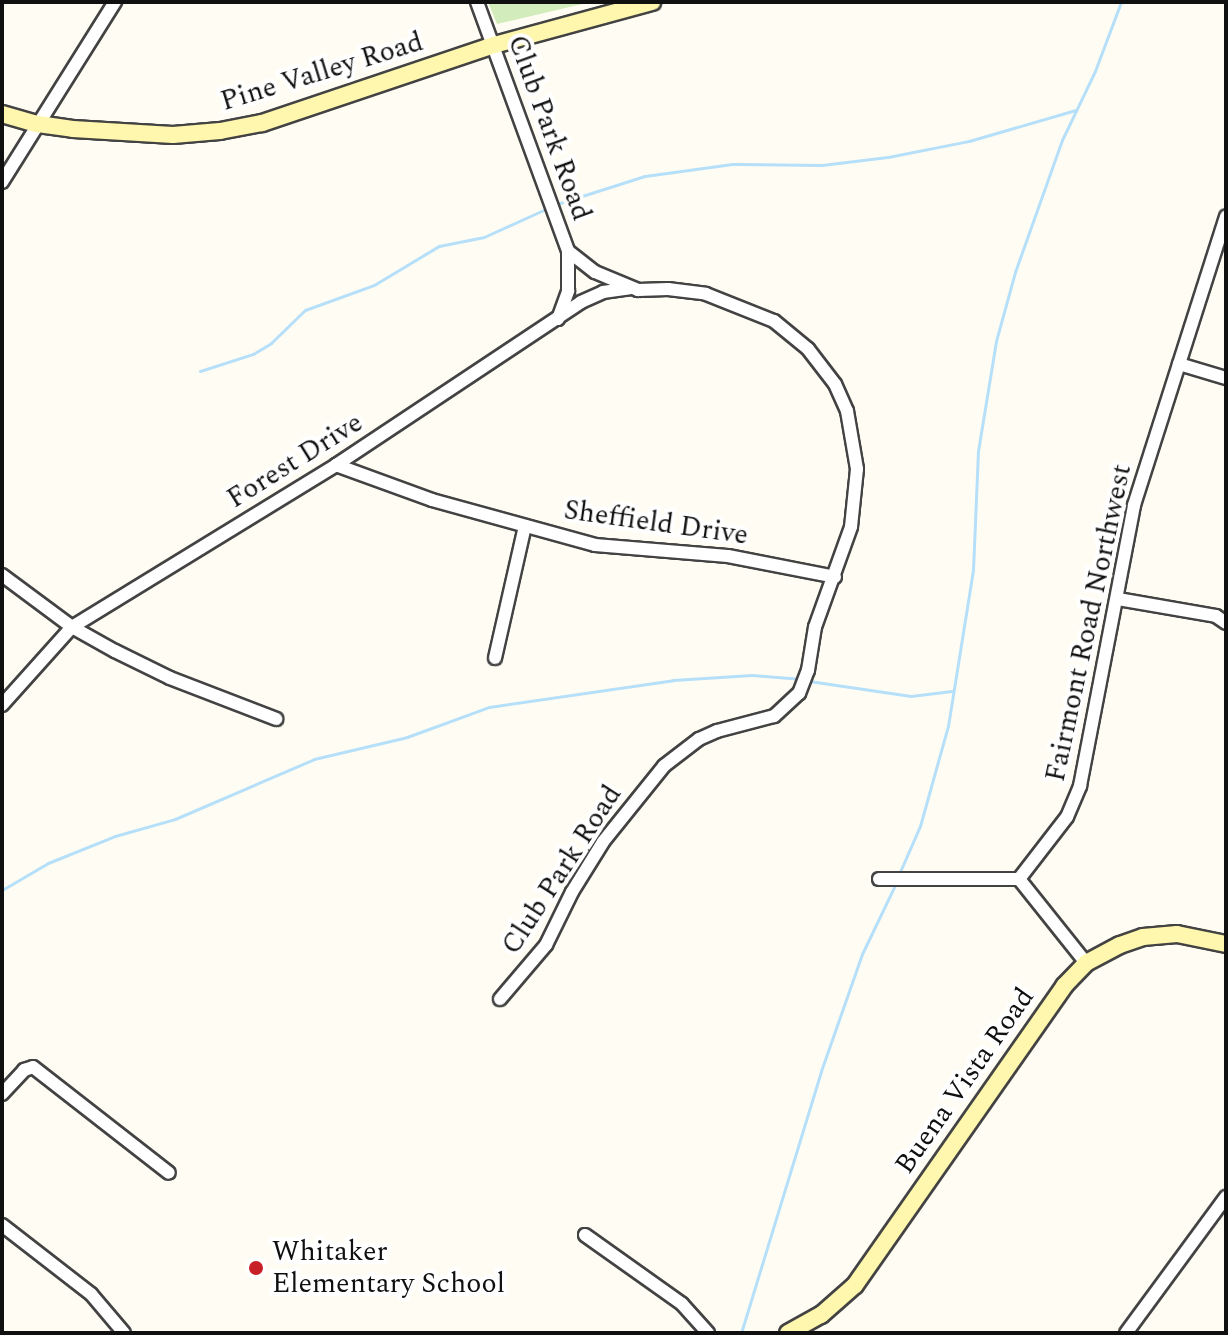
<!DOCTYPE html>
<style>
body{margin:0}
#map{position:relative;width:1228px;height:1335px;overflow:hidden;background:#fffdf3;font-family:Spectral,serif}
div>[style]{position:absolute}
.green>*{inset:0;background:#d3ecbb}
.stream>*{height:3px;margin:-1.5px;padding:0 1.5px;transform-origin:1.5px;border-radius:1.5px;background:#b6dff9}
.roads{filter:drop-shadow(2px 0 #434343) drop-shadow(-2px 0 #434343) drop-shadow(0 2px #434343) drop-shadow(0 -2px #434343)}
.street>*{height:12px;margin:-6px;padding:0 6px;transform-origin:6px;border-radius:6px;background:#fff}
.secondary>*{height:16px;margin:-8px;padding:0 8px;transform-origin:8px;border-radius:8px;background:#fff7ae}
.dots>*{width:22px;height:22px;translate:-50% -50%;box-sizing:border-box;border:4px solid #fff;border-radius:50%}
span{translate:-50% -50%;white-space:nowrap;text-align:center;line-height:1.15;-webkit-text-stroke:8px #fff;paint-order:stroke}
.street-label{font-size:28px;color:#101010}
.poi-label{font-size:28px;color:#101010}
.left{translate:0 -50%;text-align:left}
.frame{position:absolute;inset:0;border:4px solid #101010;pointer-events:none}
</style>
<div id="map">
<div class="green">
<i style="clip-path:polygon(488px 2px,591px 2px,497px 24px)"></i>
</div>
<div class="stream">
<i style="left:557px;top:204px;width:92px;rotate:-17.7deg"></i>
<i style="left:645px;top:176px;width:88px;rotate:-7.9deg"></i>
<i style="left:732px;top:164px;width:90px;rotate:0.6deg"></i>
<i style="left:822px;top:165px;width:66px;rotate:-6.9deg"></i>
<i style="left:888px;top:157px;width:83px;rotate:-11.2deg"></i>
<i style="left:969px;top:141px;width:111px;rotate:-16.2deg"></i>
<i style="left:200px;top:371px;width:56px;rotate:-17.8deg"></i>
<i style="left:253px;top:354px;width:21px;rotate:-31deg"></i>
<i style="left:271px;top:343px;width:47px;rotate:-44.1deg"></i>
<i style="left:305px;top:310px;width:73px;rotate:-19.9deg"></i>
<i style="left:374px;top:285px;width:76px;rotate:-31deg"></i>
<i style="left:439px;top:246px;width:46px;rotate:-11.3deg"></i>
<i style="left:484px;top:237px;width:72px;rotate:-24.4deg"></i>
<i style="left:809px;top:681px;width:103px;rotate:8.4deg"></i>
<i style="left:911px;top:696px;width:41px;rotate:-7deg"></i>
<i style="left:899px;top:874px;width:52px;rotate:-66.4deg"></i>
<i style="left:920px;top:826px;width:104px;rotate:-74.4deg"></i>
<i style="left:948px;top:726px;width:158px;rotate:-80.9deg"></i>
<i style="left:973px;top:570px;width:119px;rotate:-87.6deg"></i>
<i style="left:978px;top:451px;width:111px;rotate:-80.7deg"></i>
<i style="left:996px;top:341px;width:72px;rotate:-74.6deg"></i>
<i style="left:1015px;top:272px;width:140px;rotate:-70.4deg"></i>
<i style="left:1062px;top:140px;width:76px;rotate:-64.4deg"></i>
<i style="left:1095px;top:71px;width:74px;rotate:-69.4deg"></i>
<i style="left:2px;top:890px;width:53px;rotate:-30.4deg"></i>
<i style="left:48px;top:863px;width:72px;rotate:-21.9deg"></i>
<i style="left:115px;top:836px;width:62px;rotate:-15.8deg"></i>
<i style="left:175px;top:819px;width:151px;rotate:-23.3deg"></i>
<i style="left:314px;top:759px;width:96px;rotate:-13.3deg"></i>
<i style="left:407px;top:737px;width:87px;rotate:-20.1deg"></i>
<i style="left:489px;top:707px;width:186px;rotate:-8.3deg"></i>
<i style="left:673px;top:680px;width:79px;rotate:-3.6deg"></i>
<i style="left:752px;top:675px;width:50px;rotate:4.6deg"></i>
<i style="left:741px;top:1333px;width:274px;rotate:-73deg"></i>
<i style="left:821px;top:1071px;width:124px;rotate:-70.7deg"></i>
<i style="left:862px;top:954px;width:76px;rotate:-64.4deg"></i>
</div>
<div class="roads">
<div class="street">
<i style="left:477px;top:2px;width:265px;rotate:69.9deg"></i>
<i style="left:568px;top:251px;width:34px;rotate:38deg"></i>
<i style="left:595px;top:272px;width:47px;rotate:22.7deg"></i>
<i style="left:638px;top:290px;width:30px;rotate:-2deg"></i>
<i style="left:668px;top:289px;width:38px;rotate:7deg"></i>
<i style="left:706px;top:294px;width:73px;rotate:21.7deg"></i>
<i style="left:774px;top:321px;width:44px;rotate:39.5deg"></i>
<i style="left:808px;top:349px;width:44px;rotate:52.4deg"></i>
<i style="left:835px;top:384px;width:30px;rotate:66deg"></i>
<i style="left:847px;top:411px;width:59px;rotate:80.2deg"></i>
<i style="left:857px;top:469px;width:58px;rotate:95.9deg"></i>
<i style="left:851px;top:527px;width:106px;rotate:109.8deg"></i>
<i style="left:815px;top:627px;width:44px;rotate:99.2deg"></i>
<i style="left:808px;top:670px;width:25px;rotate:111deg"></i>
<i style="left:799px;top:693px;width:34px;rotate:137deg"></i>
<i style="left:774px;top:716px;width:59px;rotate:165.3deg"></i>
<i style="left:717px;top:731px;width:20px;rotate:156deg"></i>
<i style="left:699px;top:739px;width:44px;rotate:142.4deg"></i>
<i style="left:664px;top:766px;width:97px;rotate:128.8deg"></i>
<i style="left:603px;top:842px;width:59px;rotate:121.8deg"></i>
<i style="left:572px;top:892px;width:59px;rotate:116.1deg"></i>
<i style="left:546px;top:945px;width:71px;rotate:130.4deg"></i>
<i style="left:2px;top:182px;width:213px;rotate:-57.9deg"></i>
<i style="left:558px;top:319px;width:30px;rotate:-70deg"></i>
<i style="left:568px;top:291px;width:40px;rotate:-90deg"></i>
<i style="left:1179px;top:364px;width:49px;rotate:16.6deg"></i>
<i style="left:336px;top:465px;width:102px;rotate:20deg"></i>
<i style="left:432px;top:500px;width:169px;rotate:15.4deg"></i>
<i style="left:595px;top:545px;width:133px;rotate:4.7deg"></i>
<i style="left:728px;top:556px;width:109px;rotate:11.1deg"></i>
<i style="left:2px;top:575px;width:87px;rotate:36.6deg"></i>
<i style="left:72px;top:627px;width:49px;rotate:29.2deg"></i>
<i style="left:115px;top:651px;width:61px;rotate:26.1deg"></i>
<i style="left:170px;top:678px;width:114px;rotate:21.1deg"></i>
<i style="left:1118px;top:599px;width:99px;rotate:9.8deg"></i>
<i style="left:1216px;top:616px;width:12px;rotate:35deg"></i>
<i style="left:495px;top:658px;width:135px;rotate:-77.2deg"></i>
<i style="left:2px;top:705px;width:105px;rotate:-48.1deg"></i>
<i style="left:72px;top:627px;width:310px;rotate:-31.5deg"></i>
<i style="left:336px;top:465px;width:294px;rotate:-33.6deg"></i>
<i style="left:581px;top:302px;width:24px;rotate:-24deg"></i>
<i style="left:603px;top:292px;width:27px;rotate:-8deg"></i>
<i style="left:879px;top:879px;width:140px"></i>
<i style="left:1019px;top:879px;width:78px;rotate:-52.3deg"></i>
<i style="left:1067px;top:817px;width:34px;rotate:-67deg"></i>
<i style="left:1080px;top:786px;width:286px;rotate:-79.1deg"></i>
<i style="left:1134px;top:505px;width:303px;rotate:-72.3deg"></i>
<i style="left:1019px;top:879px;width:107px;rotate:51.4deg"></i>
<i style="left:2px;top:1094px;width:33px;rotate:-47deg"></i>
<i style="left:24px;top:1070px;width:9px;rotate:-18deg"></i>
<i style="left:33px;top:1067px;width:172px;rotate:37.9deg"></i>
<i style="left:2px;top:1225px;width:113px;rotate:37.8deg"></i>
<i style="left:91px;top:1294px;width:51px;rotate:49.8deg"></i>
<i style="left:585px;top:1235px;width:119px;rotate:35.4deg"></i>
<i style="left:682px;top:1304px;width:39px;rotate:48deg"></i>
<i style="left:1126px;top:1333px;width:169px;rotate:-53.7deg"></i>
</div>
<div class="secondary">
<i style="left:2px;top:114px;width:37px;rotate:16deg"></i>
<i style="left:38px;top:124px;width:35px;rotate:8deg"></i>
<i style="left:73px;top:129px;width:100px;rotate:3.4deg"></i>
<i style="left:173px;top:135px;width:47px;rotate:-4.9deg"></i>
<i style="left:220px;top:131px;width:43px;rotate:-10.8deg"></i>
<i style="left:262px;top:123px;width:245px;rotate:-18.6deg"></i>
<i style="left:494px;top:45px;width:164px;rotate:-15.2deg"></i>
<i style="left:788px;top:1333px;width:38px;rotate:-29deg"></i>
<i style="left:821px;top:1315px;width:45px;rotate:-41.4deg"></i>
<i style="left:855px;top:1285px;width:365px;rotate:-55deg"></i>
<i style="left:1064px;top:986px;width:32px;rotate:-46deg"></i>
<i style="left:1086px;top:963px;width:38px;rotate:-28deg"></i>
<i style="left:1120px;top:945px;width:24px;rotate:-19deg"></i>
<i style="left:1143px;top:937px;width:34px;rotate:-5deg"></i>
<i style="left:1177px;top:934px;width:50px;rotate:11.5deg"></i>
</div>
</div>
<div class="dots">
<i style="left:256px;top:1268px;background:#c72127"></i>
</div>
<div class="street-label">
<span style="left:322px;top:72px;rotate:-17deg">Pine Valley Road</span>
<span style="left:549px;top:128px;rotate:70deg">Club Park Road</span>
<span style="left:295px;top:461px;rotate:-32deg">Forest Drive</span>
<span style="left:656px;top:523px;rotate:8deg">Sheffield Drive</span>
<span style="left:1089px;top:623px;rotate:-78deg">Fairmont Road Northwest</span>
<span style="left:562px;top:870px;rotate:-57deg">Club Park Road</span>
<span style="left:965px;top:1081px;rotate:-55deg">Buena Vista Road</span>
</div>
<div class="poi-label">
<span class="left" style="left:272px;top:1268px">Whitaker<br>Elementary School</span>
</div>
<div class="frame"></div>
</div>
